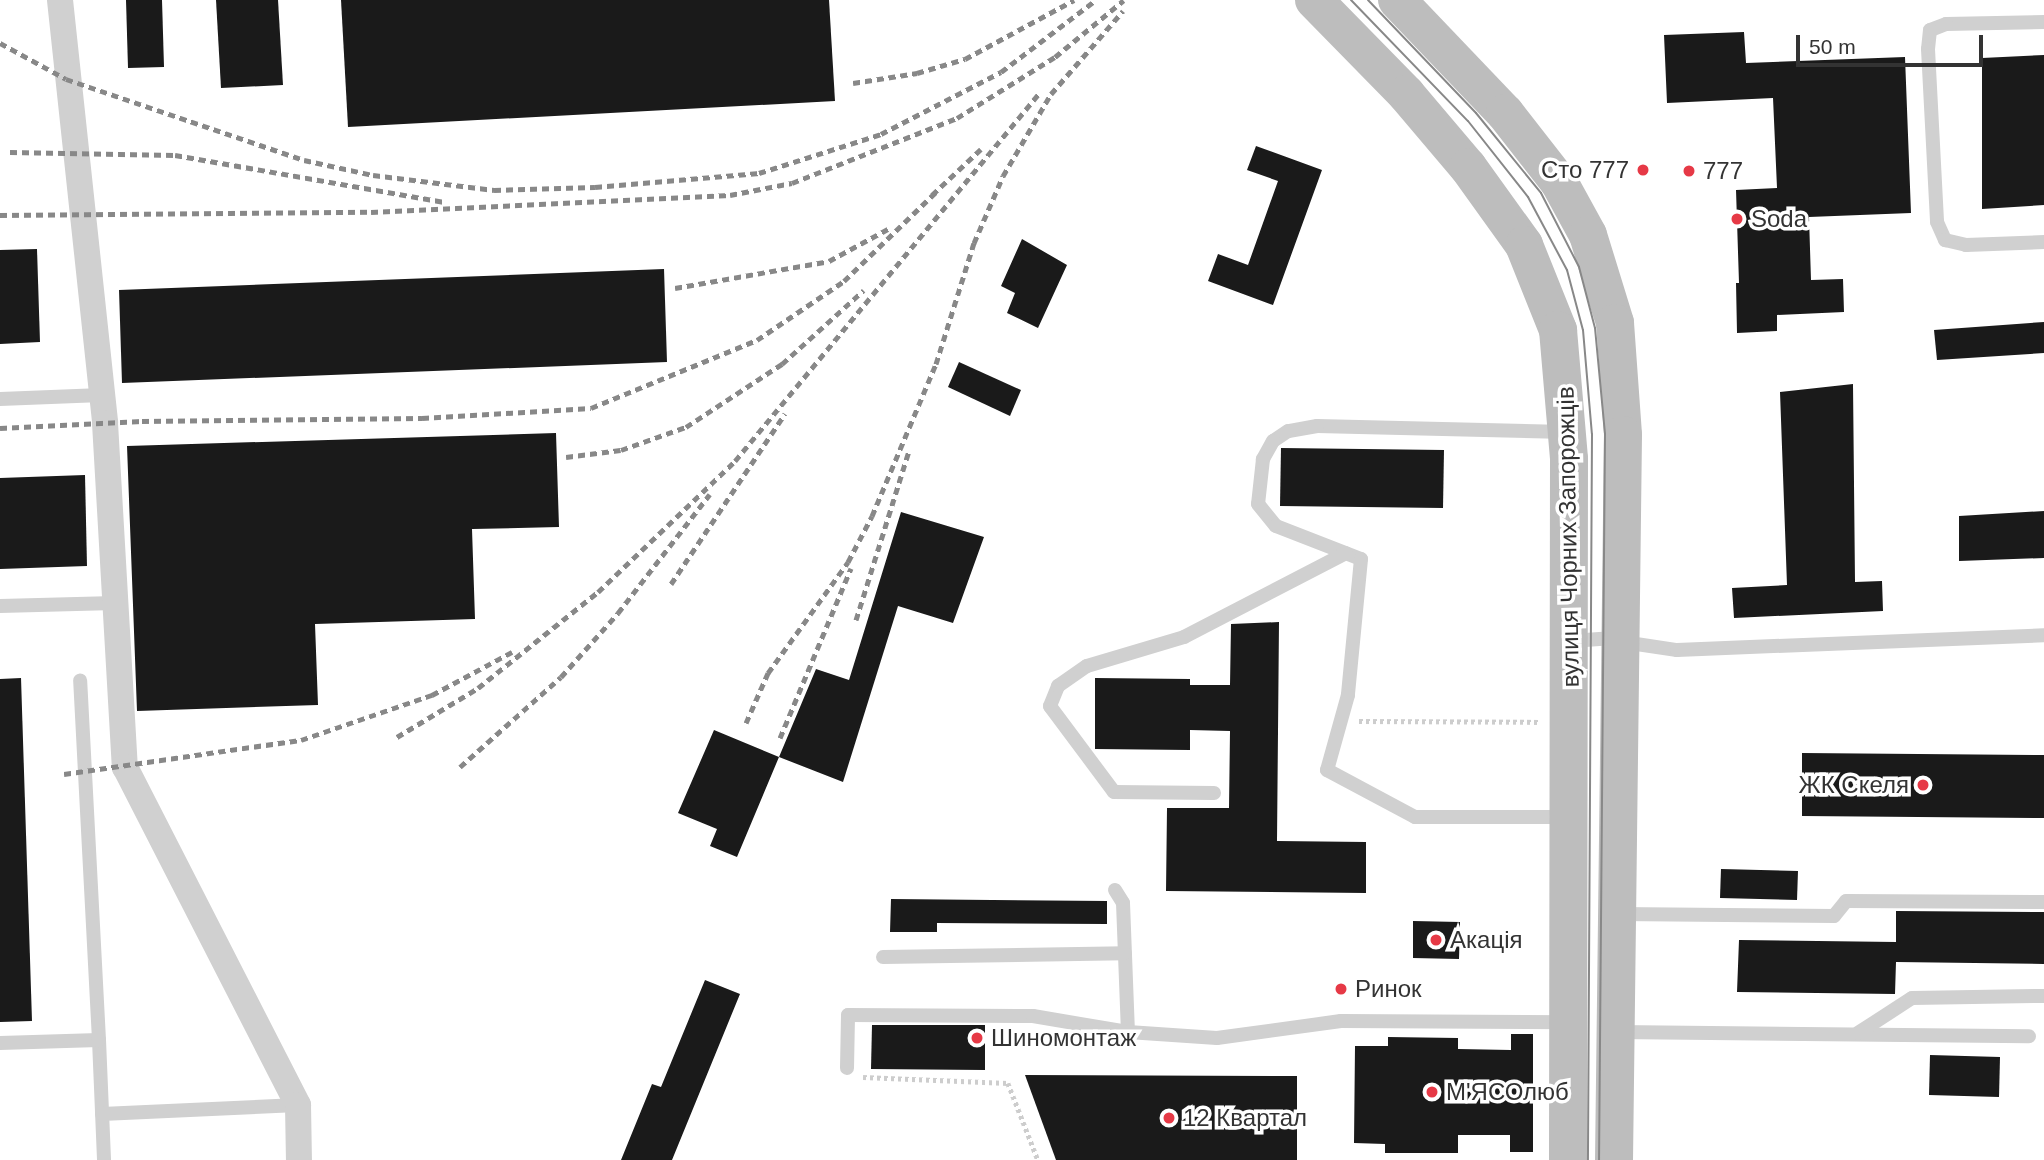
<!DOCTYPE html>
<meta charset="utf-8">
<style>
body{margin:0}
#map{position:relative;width:2044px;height:1160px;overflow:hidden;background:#fff;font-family:Arial,sans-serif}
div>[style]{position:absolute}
.building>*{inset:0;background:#1a1a1a}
.path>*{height:4.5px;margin-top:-2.25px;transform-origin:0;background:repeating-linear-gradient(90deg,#cdcdcd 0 3.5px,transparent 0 7px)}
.service>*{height:14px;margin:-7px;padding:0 7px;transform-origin:7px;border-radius:7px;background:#d0d0d0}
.minor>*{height:26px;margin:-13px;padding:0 13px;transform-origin:13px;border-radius:13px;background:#d0d0d0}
.secondary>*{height:38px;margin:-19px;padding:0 19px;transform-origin:19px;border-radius:19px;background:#bdbdbd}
.tram>*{height:2px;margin:-1px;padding:0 1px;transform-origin:1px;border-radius:1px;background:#888}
.rail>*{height:5px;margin-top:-2.5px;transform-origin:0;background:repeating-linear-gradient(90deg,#888 0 7px,transparent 0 12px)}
.dots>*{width:19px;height:19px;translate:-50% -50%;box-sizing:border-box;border:4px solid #fff;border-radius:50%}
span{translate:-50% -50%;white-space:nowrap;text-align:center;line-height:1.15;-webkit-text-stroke:7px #fff;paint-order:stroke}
.poi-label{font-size:24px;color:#333}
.right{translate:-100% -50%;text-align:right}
.left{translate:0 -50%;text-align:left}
.street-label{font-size:24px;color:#333}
.scale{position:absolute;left:1796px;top:35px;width:187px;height:32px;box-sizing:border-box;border:4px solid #333;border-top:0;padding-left:9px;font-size:21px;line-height:24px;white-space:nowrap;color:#333;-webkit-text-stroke:5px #fff;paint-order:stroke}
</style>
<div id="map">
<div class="building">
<i style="clip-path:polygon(126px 0,162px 0,164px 67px,128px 68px)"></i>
<i style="clip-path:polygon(216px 0,278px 0,283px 85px,221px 88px)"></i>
<i style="clip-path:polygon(341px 0,829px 0,835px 101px,348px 127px)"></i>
<i style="clip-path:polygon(1744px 32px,1746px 63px,1905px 57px,1911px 213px,1809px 217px,1811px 280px,1843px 279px,1844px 312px,1777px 315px,1777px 331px,1737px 333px,1736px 283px,1739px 283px,1736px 190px,1777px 188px,1773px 98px,1667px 103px,1664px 35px)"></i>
<i style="clip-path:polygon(2044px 55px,2044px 205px,1982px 209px,1982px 58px)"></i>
<i style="clip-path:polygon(1256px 146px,1322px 170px,1273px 305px,1208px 281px,1218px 254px,1248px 265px,1278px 181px,1247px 170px)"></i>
<i style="clip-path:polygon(1022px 239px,1067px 265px,1038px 328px,1007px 313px,1015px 293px,1001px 286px)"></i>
<i style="clip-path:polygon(37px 249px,40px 342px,0 344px,0 250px)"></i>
<i style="clip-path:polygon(664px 269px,667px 362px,122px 383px,119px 290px)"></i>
<i style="clip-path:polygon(2044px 322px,2044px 353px,1937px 360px,1934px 330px)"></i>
<i style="clip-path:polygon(959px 362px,1021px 390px,1010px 416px,948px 387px)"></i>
<i style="clip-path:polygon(1853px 384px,1855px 582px,1882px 581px,1883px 611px,1734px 618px,1732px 588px,1787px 585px,1780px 392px)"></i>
<i style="clip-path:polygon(556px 433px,559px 527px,472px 529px,475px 619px,315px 624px,318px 705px,137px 711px,127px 446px)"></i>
<i style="clip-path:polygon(1281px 448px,1444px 450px,1443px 508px,1280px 506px)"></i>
<i style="clip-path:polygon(85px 475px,87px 566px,0 569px,0 478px)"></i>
<i style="clip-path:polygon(2044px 511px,2044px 558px,1959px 561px,1959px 516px)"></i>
<i style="clip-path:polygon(901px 512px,984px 537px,953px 623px,898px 606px,843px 782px,779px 757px,816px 669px,849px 680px)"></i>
<i style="clip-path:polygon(1279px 622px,1277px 841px,1366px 842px,1366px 893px,1166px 891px,1167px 808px,1229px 808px,1230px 731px,1190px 730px,1190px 750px,1095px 749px,1095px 678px,1190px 679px,1190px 685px,1230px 685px,1231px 624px)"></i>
<i style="clip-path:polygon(21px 678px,32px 1021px,0 1022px,0 679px)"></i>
<i style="clip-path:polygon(714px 730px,779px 757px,737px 857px,710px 846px,717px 829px,678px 813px)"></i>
<i style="clip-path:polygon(1802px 753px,2044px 755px,2044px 818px,1802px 816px)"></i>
<i style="clip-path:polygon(1721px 869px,1798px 871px,1797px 900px,1720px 898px)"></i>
<i style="clip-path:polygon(891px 899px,1107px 901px,1107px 924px,937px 923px,937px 932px,890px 932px)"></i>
<i style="clip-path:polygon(1896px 911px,2044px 912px,2044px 964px,1896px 962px,1895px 994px,1737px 992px,1739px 940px,1896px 942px)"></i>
<i style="clip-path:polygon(1413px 921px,1460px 922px,1459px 959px,1413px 958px)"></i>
<i style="clip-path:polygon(705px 980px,740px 994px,672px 1160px,621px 1160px,652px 1084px,661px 1087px)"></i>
<i style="clip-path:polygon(872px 1025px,985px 1025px,985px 1070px,871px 1069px)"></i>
<i style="clip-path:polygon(1511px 1034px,1533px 1034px,1533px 1152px,1510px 1152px,1510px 1135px,1458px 1135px,1458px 1153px,1385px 1153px,1385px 1144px,1354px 1143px,1355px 1046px,1388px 1046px,1388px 1037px,1458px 1038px,1458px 1049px,1511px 1050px)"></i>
<i style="clip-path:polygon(1930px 1055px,2000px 1057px,1999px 1097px,1929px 1095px)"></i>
<i style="clip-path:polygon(1025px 1075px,1297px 1076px,1297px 1160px,1056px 1160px)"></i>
</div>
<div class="path">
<i style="left:1359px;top:721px;width:180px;rotate:0.3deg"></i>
<i style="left:863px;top:1077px;width:145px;rotate:2.4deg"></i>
<i style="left:1008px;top:1083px;width:83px;rotate:68.7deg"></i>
</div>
<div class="service">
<i style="left:2044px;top:22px;width:98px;rotate:178.8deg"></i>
<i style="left:1946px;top:24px;width:17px;rotate:159deg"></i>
<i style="left:1930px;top:30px;width:19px;rotate:96deg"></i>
<i style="left:1928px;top:49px;width:173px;rotate:87deg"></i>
<i style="left:1937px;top:222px;width:20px;rotate:66deg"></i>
<i style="left:1945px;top:240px;width:22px;rotate:13deg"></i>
<i style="left:1966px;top:245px;width:78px;rotate:-2.2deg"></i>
<i style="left:0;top:399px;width:102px;rotate:-2.2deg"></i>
<i style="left:1566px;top:432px;width:249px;rotate:-178.6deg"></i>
<i style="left:1317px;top:426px;width:29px;rotate:170deg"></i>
<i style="left:1288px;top:431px;width:18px;rotate:146deg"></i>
<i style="left:1273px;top:441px;width:21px;rotate:119deg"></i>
<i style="left:1263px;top:459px;width:45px;rotate:96.3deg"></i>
<i style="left:1258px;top:504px;width:28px;rotate:51deg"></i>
<i style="left:1276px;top:526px;width:91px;rotate:21.2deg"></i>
<i style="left:1361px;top:559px;width:137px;rotate:95.5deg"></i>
<i style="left:1348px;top:695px;width:78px;rotate:105.6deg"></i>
<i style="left:1327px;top:770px;width:100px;rotate:28.1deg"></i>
<i style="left:1415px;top:817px;width:153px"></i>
<i style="left:0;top:606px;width:115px;rotate:-1.5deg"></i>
<i style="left:1571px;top:641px;width:32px;rotate:-4deg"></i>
<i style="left:1603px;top:639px;width:75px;rotate:8.5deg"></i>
<i style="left:1677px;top:650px;width:367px;rotate:-2.3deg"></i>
<i style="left:1214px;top:793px;width:100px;rotate:-179.4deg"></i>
<i style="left:1114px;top:792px;width:107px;rotate:-126.7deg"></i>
<i style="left:1050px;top:706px;width:22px;rotate:-68deg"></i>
<i style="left:1058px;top:686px;width:35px;rotate:-35deg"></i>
<i style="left:1087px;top:666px;width:101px;rotate:-16.6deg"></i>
<i style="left:1184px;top:637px;width:182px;rotate:-27.4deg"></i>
<i style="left:1115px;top:890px;width:15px;rotate:58deg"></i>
<i style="left:1123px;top:903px;width:129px;rotate:87.8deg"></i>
<i style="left:1618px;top:914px;width:216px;rotate:0.5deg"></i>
<i style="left:1834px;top:916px;width:19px;rotate:-51deg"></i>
<i style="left:1846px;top:901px;width:198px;rotate:0.3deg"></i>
<i style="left:883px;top:957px;width:242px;rotate:-0.9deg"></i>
<i style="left:1617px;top:1032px;width:412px;rotate:0.6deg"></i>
<i style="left:1858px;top:1033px;width:64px;rotate:-32.9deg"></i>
<i style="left:1912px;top:998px;width:132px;rotate:-0.9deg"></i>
<i style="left:99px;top:1040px;width:120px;rotate:87.6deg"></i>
<i style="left:0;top:1043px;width:99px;rotate:-1.7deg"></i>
<i style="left:99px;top:1040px;width:360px;rotate:-93deg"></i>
<i style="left:847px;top:1068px;width:53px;rotate:-88.9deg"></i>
<i style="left:848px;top:1015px;width:185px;rotate:0.3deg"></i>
<i style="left:1033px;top:1016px;width:96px;rotate:9.6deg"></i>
<i style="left:1128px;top:1032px;width:89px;rotate:3.9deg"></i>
<i style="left:1217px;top:1038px;width:125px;rotate:-7.8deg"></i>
<i style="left:1341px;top:1021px;width:227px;rotate:0.3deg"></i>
<i style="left:102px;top:1114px;width:196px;rotate:-2.6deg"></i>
</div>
<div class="minor">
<i style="left:60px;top:0;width:425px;rotate:83.9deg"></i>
<i style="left:105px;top:423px;width:345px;rotate:86.7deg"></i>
<i style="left:125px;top:767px;width:380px;rotate:62.9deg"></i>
<i style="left:298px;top:1105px;width:55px;rotate:89deg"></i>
</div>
<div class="secondary">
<i style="left:1314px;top:0;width:132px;rotate:45.6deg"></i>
<i style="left:1406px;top:94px;width:96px;rotate:49.7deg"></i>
<i style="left:1468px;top:167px;width:96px;rotate:54.3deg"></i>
<i style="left:1524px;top:245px;width:92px;rotate:68.2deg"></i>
<i style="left:1558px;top:330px;width:129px;rotate:85.1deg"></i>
<i style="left:1569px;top:459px;width:701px;rotate:90.08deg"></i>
<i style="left:1397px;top:0;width:156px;rotate:46.3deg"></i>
<i style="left:1505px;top:113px;width:88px;rotate:52deg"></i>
<i style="left:1559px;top:182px;width:60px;rotate:61.3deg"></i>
<i style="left:1588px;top:235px;width:92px;rotate:72.9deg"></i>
<i style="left:1615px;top:323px;width:112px;rotate:85.9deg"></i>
<i style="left:1623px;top:435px;width:725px;rotate:90.71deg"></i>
</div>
<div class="tram">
<i style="left:1351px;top:0;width:168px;rotate:46deg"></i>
<i style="left:1468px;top:121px;width:97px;rotate:51.7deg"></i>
<i style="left:1528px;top:197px;width:83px;rotate:61.9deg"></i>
<i style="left:1567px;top:270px;width:62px;rotate:75.1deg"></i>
<i style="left:1583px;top:330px;width:104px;rotate:85.1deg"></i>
<i style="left:1592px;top:434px;width:726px;rotate:90.32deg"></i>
<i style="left:1368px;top:0;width:156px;rotate:46.3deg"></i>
<i style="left:1476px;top:113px;width:103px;rotate:50.9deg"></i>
<i style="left:1541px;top:193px;width:83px;rotate:62.8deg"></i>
<i style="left:1579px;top:267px;width:63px;rotate:75.3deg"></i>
<i style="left:1595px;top:328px;width:106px;rotate:84.6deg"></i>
<i style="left:1605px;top:434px;width:726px;rotate:90.47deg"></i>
</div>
<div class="rail">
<i style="left:0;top:43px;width:75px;rotate:28.6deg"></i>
<i style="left:66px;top:79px;width:251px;rotate:18.8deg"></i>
<i style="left:304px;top:160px;width:71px;rotate:12.3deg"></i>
<i style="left:373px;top:175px;width:122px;rotate:7.1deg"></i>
<i style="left:494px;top:190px;width:101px;rotate:-1.7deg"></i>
<i style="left:595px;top:187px;width:165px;rotate:-4.9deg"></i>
<i style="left:759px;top:173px;width:128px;rotate:-17.7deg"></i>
<i style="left:881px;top:134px;width:135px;rotate:-27.3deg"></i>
<i style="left:1001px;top:72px;width:119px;rotate:-37.2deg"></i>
<i style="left:853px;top:83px;width:65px;rotate:-8.9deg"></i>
<i style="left:917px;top:73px;width:50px;rotate:-16.3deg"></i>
<i style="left:965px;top:59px;width:124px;rotate:-28.4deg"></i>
<i style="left:10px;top:152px;width:165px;rotate:1deg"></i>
<i style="left:175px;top:155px;width:272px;rotate:9.9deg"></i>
<i style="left:932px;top:195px;width:67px;rotate:-43.2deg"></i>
<i style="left:0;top:215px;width:371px;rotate:-0.5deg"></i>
<i style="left:371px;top:212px;width:359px;rotate:-2.7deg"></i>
<i style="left:730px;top:195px;width:63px;rotate:-11deg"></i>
<i style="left:792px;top:183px;width:177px;rotate:-21.5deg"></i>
<i style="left:957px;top:118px;width:115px;rotate:-31.9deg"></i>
<i style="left:1055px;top:57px;width:89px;rotate:-39.6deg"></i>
<i style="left:675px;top:288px;width:156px;rotate:-9.9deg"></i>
<i style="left:829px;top:261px;width:67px;rotate:-28.5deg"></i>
<i style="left:0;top:428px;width:142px;rotate:-2.8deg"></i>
<i style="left:142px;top:421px;width:280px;rotate:-0.6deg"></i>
<i style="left:422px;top:418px;width:169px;rotate:-3.4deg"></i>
<i style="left:591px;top:408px;width:179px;rotate:-22.3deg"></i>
<i style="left:757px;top:340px;width:105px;rotate:-34.1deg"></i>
<i style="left:844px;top:281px;width:131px;rotate:-44.1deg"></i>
<i style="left:566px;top:457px;width:55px;rotate:-7.3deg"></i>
<i style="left:621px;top:450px;width:69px;rotate:-19.5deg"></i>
<i style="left:686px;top:427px;width:115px;rotate:-33.3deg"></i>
<i style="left:782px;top:364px;width:110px;rotate:-42.1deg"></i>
<i style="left:671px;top:584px;width:205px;rotate:-56.2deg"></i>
<i style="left:856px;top:620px;width:177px;rotate:-72.6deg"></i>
<i style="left:746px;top:723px;width:55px;rotate:-66.3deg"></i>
<i style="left:768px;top:673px;width:137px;rotate:-54.2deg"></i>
<i style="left:848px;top:562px;width:52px;rotate:-62.4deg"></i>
<i style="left:872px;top:516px;width:165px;rotate:-67.2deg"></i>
<i style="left:936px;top:364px;width:127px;rotate:-72.6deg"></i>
<i style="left:974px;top:243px;width:73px;rotate:-66.6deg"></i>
<i style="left:1003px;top:176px;width:95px;rotate:-59.7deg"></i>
<i style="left:1051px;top:94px;width:110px;rotate:-49.1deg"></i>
<i style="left:397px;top:737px;width:95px;rotate:-31.2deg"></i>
<i style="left:478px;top:688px;width:154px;rotate:-38.7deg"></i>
<i style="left:598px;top:592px;width:190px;rotate:-43.7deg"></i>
<i style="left:735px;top:461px;width:477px;rotate:-50.4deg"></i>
<i style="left:780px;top:738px;width:184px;rotate:-67.3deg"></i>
<i style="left:460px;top:767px;width:135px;rotate:-41.7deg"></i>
<i style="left:561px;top:677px;width:86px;rotate:-48.3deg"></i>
<i style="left:618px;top:613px;width:150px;rotate:-52.3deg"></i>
<i style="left:64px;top:774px;width:239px;rotate:-8.2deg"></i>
<i style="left:301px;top:740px;width:139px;rotate:-19deg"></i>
<i style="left:432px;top:695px;width:91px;rotate:-28.3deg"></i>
</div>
<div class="dots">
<i style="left:1643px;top:170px;background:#e63946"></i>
<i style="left:1689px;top:171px;background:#e63946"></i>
<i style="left:1737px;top:219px;background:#e63946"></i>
<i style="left:1923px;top:785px;background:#e63946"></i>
<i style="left:1436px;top:940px;background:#e63946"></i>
<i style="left:1341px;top:989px;background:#e63946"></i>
<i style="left:977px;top:1038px;background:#e63946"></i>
<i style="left:1432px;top:1092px;background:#e63946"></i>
<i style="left:1169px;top:1118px;background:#e63946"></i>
</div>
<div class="poi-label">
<span class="right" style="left:1629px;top:170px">Сто 777</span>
<span class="left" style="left:1703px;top:171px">777</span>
<span class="left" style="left:1751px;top:219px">Soda</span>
<span class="right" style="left:1909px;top:785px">ЖК Скеля</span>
<span class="left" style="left:1450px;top:940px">Акація</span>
<span class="left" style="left:1355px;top:989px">Ринок</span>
<span class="left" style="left:991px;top:1038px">Шиномонтаж</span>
<span class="left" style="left:1446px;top:1092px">М'ЯСОлюб</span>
<span class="left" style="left:1183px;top:1118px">12 Квартал</span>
</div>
<div class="street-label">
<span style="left:1568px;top:537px;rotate:-91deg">вулиця Чорних Запорожців</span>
</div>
<div class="scale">50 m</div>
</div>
